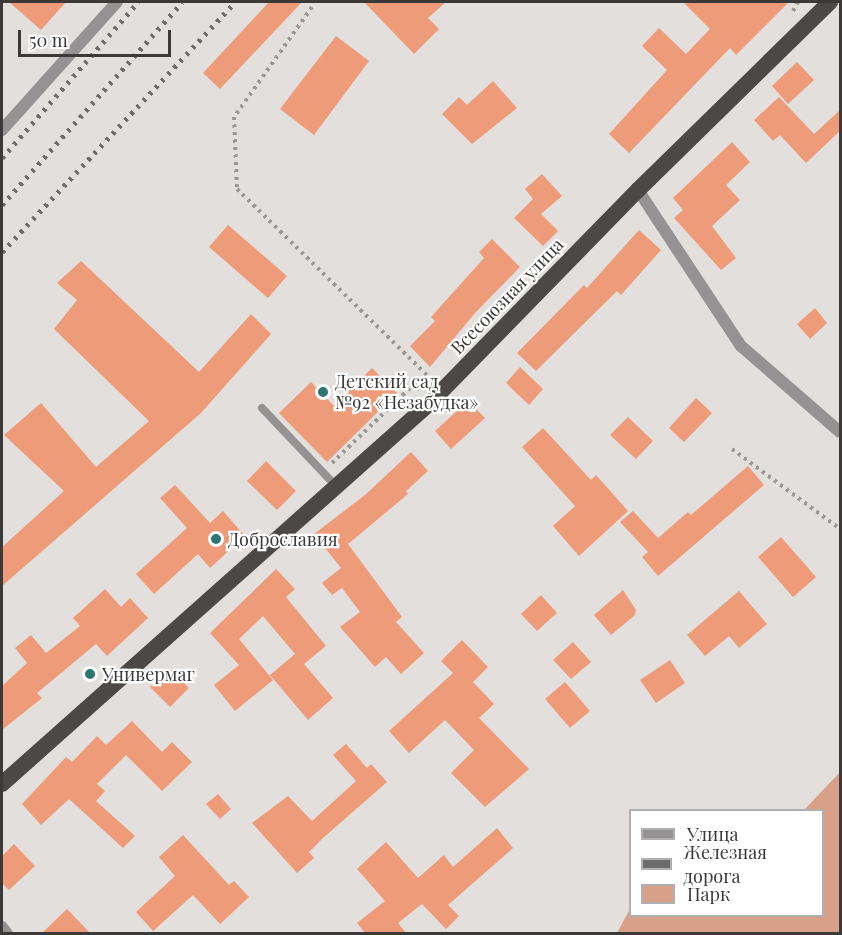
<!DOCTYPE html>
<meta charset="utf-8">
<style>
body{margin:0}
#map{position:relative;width:842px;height:935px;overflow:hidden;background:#e3dfdd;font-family:"Playfair Display",serif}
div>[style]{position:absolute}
.green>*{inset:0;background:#d8a089}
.building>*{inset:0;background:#ee9b7a}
.path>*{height:4px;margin-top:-2px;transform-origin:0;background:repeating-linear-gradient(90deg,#9a9795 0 3px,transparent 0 7.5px)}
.service>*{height:8px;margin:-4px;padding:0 4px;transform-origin:4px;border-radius:4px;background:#949292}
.minor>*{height:12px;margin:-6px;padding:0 6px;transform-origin:6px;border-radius:6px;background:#949292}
.trunk>*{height:16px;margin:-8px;padding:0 8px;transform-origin:8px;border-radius:8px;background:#4b4847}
.rail>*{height:4.5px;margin-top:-2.25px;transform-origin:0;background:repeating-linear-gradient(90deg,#6e6c6a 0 3px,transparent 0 9px)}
.dots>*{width:16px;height:16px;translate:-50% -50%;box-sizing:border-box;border:3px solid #fff;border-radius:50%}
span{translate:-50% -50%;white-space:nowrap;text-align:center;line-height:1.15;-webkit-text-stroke:4.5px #fff;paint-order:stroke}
.street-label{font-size:18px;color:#3c3a39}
.poi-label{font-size:18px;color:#3c3a39}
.left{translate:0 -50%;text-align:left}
.frame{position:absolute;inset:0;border:3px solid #3c3a39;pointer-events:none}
.legend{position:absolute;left:629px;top:809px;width:195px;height:108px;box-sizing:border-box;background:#fff;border:2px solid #b1b0b0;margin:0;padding:8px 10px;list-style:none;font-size:18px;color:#3c3a39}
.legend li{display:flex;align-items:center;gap:12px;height:30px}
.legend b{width:30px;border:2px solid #b1b0b0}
.scale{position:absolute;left:18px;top:30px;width:153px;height:27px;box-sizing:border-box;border:3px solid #3c3a39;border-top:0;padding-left:8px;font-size:18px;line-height:21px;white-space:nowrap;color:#3c3a39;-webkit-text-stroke:4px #fff;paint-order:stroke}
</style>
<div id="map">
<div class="green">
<i style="clip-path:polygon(840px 772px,840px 933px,617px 933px,630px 909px,630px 916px,822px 916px,822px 810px,804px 810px)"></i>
</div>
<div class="building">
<i style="clip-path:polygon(9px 2px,66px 2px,41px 30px)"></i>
<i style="clip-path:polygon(269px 2px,302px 2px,220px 89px,203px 73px)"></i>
<i style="clip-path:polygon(364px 2px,446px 2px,428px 18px,439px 29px,414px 54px)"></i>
<i style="clip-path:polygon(683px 2px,789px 2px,736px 55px,730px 48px,629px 153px,609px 134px,667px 70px,642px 46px,659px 28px,686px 54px,710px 29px)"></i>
<i style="clip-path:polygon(336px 36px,369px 61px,314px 135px,280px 109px)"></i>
<i style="clip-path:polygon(797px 62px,814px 80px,788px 104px,772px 86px)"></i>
<i style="clip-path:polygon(493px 81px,517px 108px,472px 144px,442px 114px,459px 97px,467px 105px)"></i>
<i style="clip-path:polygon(779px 97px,814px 134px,840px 110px,840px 131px,806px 163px,780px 135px,773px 141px,754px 120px)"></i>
<i style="clip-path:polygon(732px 142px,750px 162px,726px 185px,740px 200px,712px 226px,736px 258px,721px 270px,674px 218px,683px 210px,673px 198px)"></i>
<i style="clip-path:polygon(542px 174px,562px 196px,541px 214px,558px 231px,543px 246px,514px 218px,533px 199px,525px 189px)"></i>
<i style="clip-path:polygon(228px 225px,287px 276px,268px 298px,209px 247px)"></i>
<i style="clip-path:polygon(639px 230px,661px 250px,621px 295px,617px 291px,536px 371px,517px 353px,584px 285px,587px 288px)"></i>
<i style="clip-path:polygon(492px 239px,520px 267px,475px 313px,430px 367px,410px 346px,435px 321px,431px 317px,484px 258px,479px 252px)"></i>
<i style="clip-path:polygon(81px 261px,199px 372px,251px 314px,271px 334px,201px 413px,2px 586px,2px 547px,64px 491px,4px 435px,41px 403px,96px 467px,149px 421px,54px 329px,77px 300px,57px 283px)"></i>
<i style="clip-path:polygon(815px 308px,827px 323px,810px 339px,797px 324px)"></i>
<i style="clip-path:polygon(520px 367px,543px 389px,529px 405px,506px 383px)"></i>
<i style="clip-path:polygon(372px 368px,397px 393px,327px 462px,279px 413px,311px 382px,334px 406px)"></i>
<i style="clip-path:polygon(696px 398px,712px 413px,684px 442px,669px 428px)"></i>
<i style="clip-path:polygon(468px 401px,485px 418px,451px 449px,435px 431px)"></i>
<i style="clip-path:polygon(628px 417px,653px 441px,636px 459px,610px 435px)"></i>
<i style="clip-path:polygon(543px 428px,591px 480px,596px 475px,628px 511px,579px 556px,553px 526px,575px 506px,522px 447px)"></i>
<i style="clip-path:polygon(411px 452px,428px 471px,406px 491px,408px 494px,348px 544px,402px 617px,396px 622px,424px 653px,401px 674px,386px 657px,375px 667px,340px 627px,360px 612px,342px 588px,332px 595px,322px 583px,341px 568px,314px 534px,365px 495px)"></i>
<i style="clip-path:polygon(266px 461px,296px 491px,277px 510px,247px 481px)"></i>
<i style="clip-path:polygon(748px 466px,764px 485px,658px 576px,642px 557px,648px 552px,620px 522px,633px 511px,658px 538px,688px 512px,691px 515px)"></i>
<i style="clip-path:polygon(175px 485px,210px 523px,223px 511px,245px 536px,210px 568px,198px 554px,154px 594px,136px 574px,187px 528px,160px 498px)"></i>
<i style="clip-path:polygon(781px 537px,816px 577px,793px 597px,758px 557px)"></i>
<i style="clip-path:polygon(276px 569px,295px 589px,286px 597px,326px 646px,304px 664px,333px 698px,308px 720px,270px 675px,295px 654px,263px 616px,239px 639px,273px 680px,235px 711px,214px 685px,239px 665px,210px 633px)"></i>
<i style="clip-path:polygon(105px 589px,121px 607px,130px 598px,148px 618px,107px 656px,96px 644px,37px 693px,42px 698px,2px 730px,2px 686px,27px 663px,15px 648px,31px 635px,46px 653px,80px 626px,73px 618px)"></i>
<i style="clip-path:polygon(623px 590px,636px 610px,635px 615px,611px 635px,594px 615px)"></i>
<i style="clip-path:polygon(739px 591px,767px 624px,739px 648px,729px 636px,705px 656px,687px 635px)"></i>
<i style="clip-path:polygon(541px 595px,557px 613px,537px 631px,521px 614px)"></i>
<i style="clip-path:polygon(462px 640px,488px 667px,473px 682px,494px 704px,479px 718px,529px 769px,485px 807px,451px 773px,474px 750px,445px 720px,409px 753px,389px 731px,453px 673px,441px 661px)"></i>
<i style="clip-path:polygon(573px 642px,591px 662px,571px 679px,553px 660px)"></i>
<i style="clip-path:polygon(670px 660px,685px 683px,656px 703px,640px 680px)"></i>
<i style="clip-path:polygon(169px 668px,189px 688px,170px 707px,150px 687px)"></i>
<i style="clip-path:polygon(565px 682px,590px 711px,570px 728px,545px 699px)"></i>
<i style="clip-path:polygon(132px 721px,162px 752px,172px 742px,192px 762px,162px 791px,126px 755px,97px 784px,105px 791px,96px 801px,135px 836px,123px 848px,69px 799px,41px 825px,22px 804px,66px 757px,72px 762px,97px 736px,106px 745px)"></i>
<i style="clip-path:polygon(346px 744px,367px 768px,371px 764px,387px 782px,323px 838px,309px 852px,314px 858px,297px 873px,252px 823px,288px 796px,312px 821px,356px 781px,333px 755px)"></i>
<i style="clip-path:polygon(218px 794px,231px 809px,220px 819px,206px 804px)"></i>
<i style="clip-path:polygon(497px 828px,513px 848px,448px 905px,459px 916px,446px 929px,422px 904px,398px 923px,406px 933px,365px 933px,357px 923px,385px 901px,357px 869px,386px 842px,418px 878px,444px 855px,453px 867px)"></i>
<i style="clip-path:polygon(183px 835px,229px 885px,234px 881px,249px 897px,220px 924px,193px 895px,153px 931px,136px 912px,175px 876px,159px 857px)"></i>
<i style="clip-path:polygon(14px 844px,35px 866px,9px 890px,2px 883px,2px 856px)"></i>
<i style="clip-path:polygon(67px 909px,90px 933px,42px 933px)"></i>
</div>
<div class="path">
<i style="left:312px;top:7px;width:135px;rotate:125.3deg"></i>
<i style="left:234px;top:117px;width:72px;rotate:87.6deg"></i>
<i style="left:237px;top:189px;width:272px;rotate:44.4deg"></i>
<i style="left:793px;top:11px;width:10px;rotate:-61deg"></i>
<i style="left:732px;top:449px;width:134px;rotate:36.5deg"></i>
<i style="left:332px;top:463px;width:114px;rotate:-43.9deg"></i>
<i style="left:414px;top:384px;width:8px;rotate:45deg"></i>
</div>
<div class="service">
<i style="left:262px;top:408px;width:105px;rotate:46.5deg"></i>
</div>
<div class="minor">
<i style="left:2px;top:130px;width:172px;rotate:-48.1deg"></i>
<i style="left:638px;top:190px;width:187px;rotate:56.6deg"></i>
<i style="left:741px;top:346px;width:131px;rotate:41deg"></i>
<i style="left:2px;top:927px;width:9px;rotate:54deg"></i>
</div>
<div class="trunk">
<i style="left:2px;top:784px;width:573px;rotate:-41.68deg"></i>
<i style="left:430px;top:403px;width:298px;rotate:-45.7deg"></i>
<i style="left:638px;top:190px;width:269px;rotate:-44.4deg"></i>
</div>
<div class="rail">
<i style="left:2px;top:158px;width:207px;rotate:-48.9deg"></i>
<i style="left:2px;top:205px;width:271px;rotate:-48.4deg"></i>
<i style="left:2px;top:252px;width:342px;rotate:-47deg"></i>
</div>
<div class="dots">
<i style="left:323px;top:392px;background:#2c7674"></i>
<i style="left:216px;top:539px;background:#2c7674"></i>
<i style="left:90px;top:674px;background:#2c7674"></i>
</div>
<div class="street-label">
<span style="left:507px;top:296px;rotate:-46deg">Всесоюзная улица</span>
</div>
<div class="poi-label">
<span class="left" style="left:335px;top:392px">Детский сад<br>№92 «Незабудка»</span>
<span class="left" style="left:228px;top:539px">Доброславия</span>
<span class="left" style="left:102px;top:674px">Универмаг</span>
</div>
<div class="frame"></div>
<ul class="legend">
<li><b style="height:8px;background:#949292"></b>Улица</li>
<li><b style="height:8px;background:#6e6c6a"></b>Железная дорога</li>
<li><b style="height:16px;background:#d8a089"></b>Парк</li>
</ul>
<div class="scale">50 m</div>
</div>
